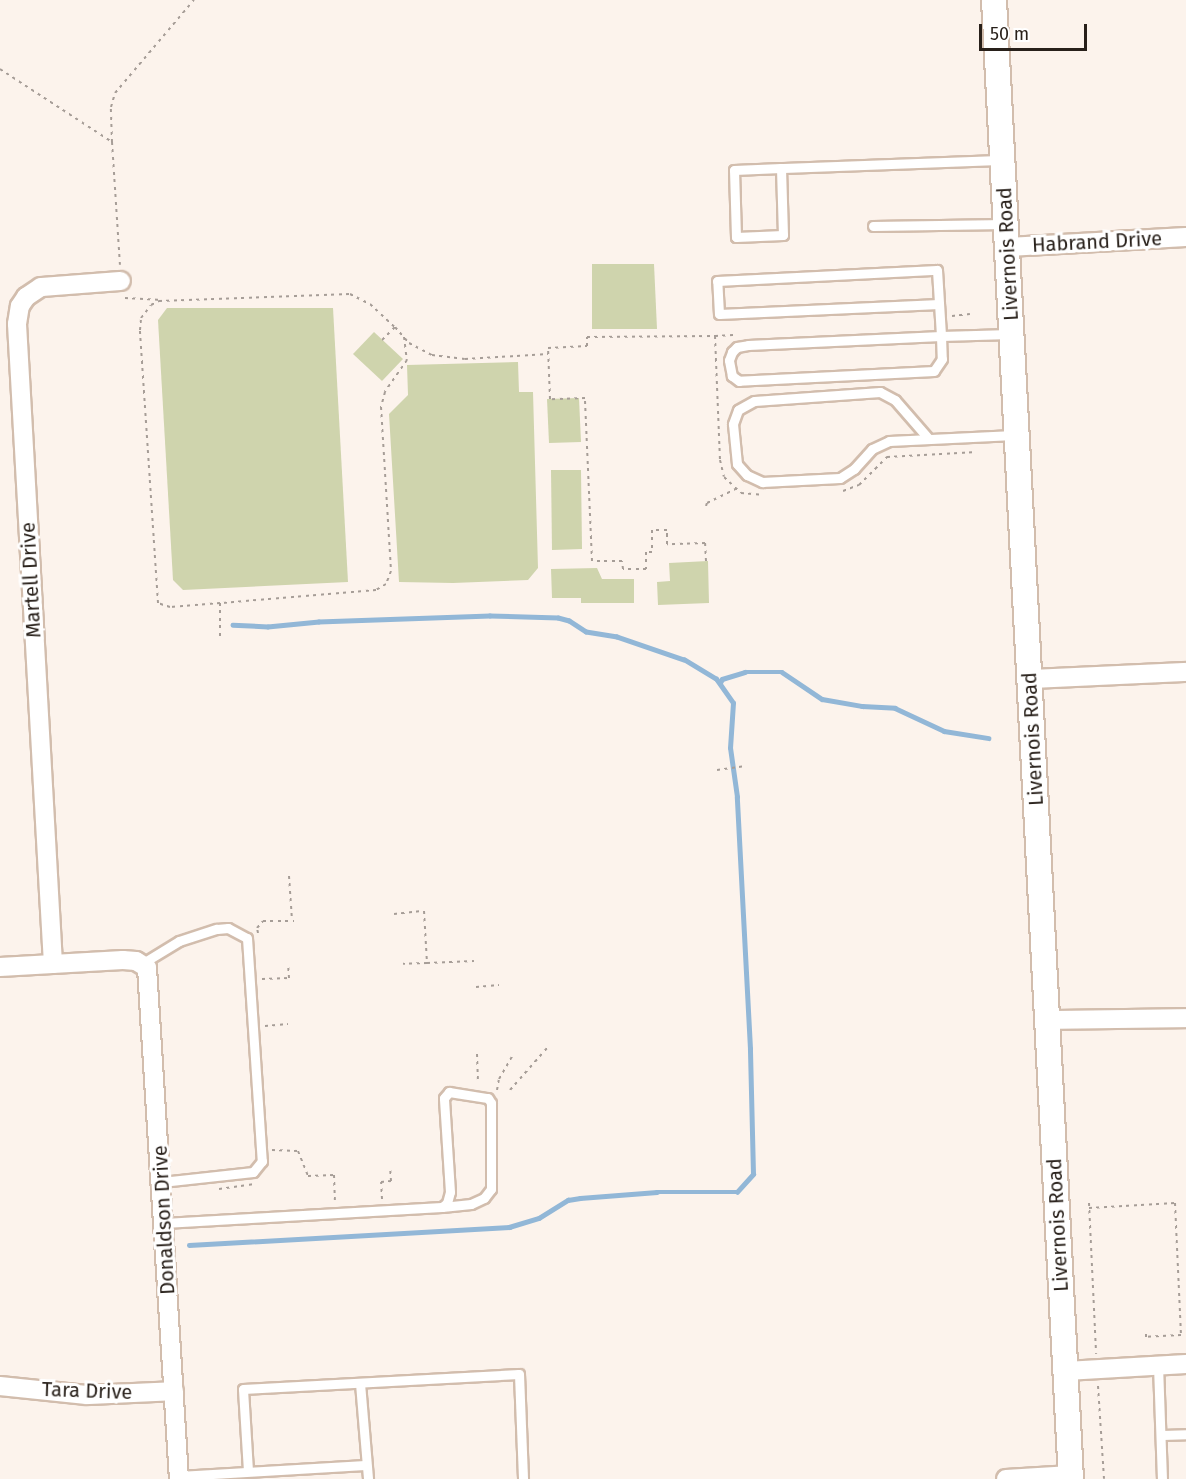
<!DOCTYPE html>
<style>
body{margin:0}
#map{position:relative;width:1186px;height:1479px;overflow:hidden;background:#fcf3ec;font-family:"Fira Sans",sans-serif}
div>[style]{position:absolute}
.green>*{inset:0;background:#cfd4ad}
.stream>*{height:4.5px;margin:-2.25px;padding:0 2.25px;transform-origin:2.25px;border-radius:2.25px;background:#92b7d7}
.path>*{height:2px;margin-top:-1px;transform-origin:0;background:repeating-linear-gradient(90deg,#a69d97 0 3px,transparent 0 7.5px)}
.roads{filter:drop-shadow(2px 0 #d2bdad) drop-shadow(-2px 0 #d2bdad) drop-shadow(0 2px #d2bdad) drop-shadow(0 -2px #d2bdad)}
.service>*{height:9px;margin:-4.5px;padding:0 4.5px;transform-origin:4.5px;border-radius:4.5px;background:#fff}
.minor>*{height:18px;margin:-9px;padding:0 9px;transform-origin:9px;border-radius:9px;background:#fff}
.secondary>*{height:24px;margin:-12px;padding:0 12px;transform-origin:12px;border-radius:12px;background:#fff}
span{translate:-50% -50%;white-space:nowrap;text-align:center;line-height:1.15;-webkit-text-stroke:6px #fff;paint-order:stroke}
.street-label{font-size:20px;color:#28201a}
.scale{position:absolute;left:979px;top:24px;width:108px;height:27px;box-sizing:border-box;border:3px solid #28201a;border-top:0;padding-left:8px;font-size:18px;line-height:21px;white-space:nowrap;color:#28201a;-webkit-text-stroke:4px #fff;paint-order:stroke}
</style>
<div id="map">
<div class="green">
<i style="clip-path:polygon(592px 264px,654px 264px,657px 329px,592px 329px)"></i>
<i style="clip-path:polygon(167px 308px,333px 308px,348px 582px,183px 590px,173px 580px,158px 320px)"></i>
<i style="clip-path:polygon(374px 332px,403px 359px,382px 381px,353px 354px)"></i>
<i style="clip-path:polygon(518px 362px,519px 392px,533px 392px,538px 568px,528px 580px,453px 583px,399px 582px,389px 414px,408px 395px,407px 365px)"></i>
<i style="clip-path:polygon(579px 398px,581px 442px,549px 443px,547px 399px)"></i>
<i style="clip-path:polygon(551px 470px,581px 470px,582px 549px,552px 550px)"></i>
<i style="clip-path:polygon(708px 561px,709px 603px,658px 605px,657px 582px,670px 581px,669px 563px)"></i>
<i style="clip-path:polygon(597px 568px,602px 579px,634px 579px,634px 603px,581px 603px,581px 598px,552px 598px,551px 569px)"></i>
</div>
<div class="stream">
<i style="left:720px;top:683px;width:4px;rotate:-63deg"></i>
<i style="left:722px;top:679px;width:24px;rotate:-17deg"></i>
<i style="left:745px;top:672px;width:37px"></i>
<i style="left:782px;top:672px;width:48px;rotate:34deg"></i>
<i style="left:822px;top:699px;width:41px;rotate:9.9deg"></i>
<i style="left:862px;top:706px;width:33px;rotate:3deg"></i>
<i style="left:895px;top:708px;width:54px;rotate:25.1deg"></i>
<i style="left:944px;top:731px;width:45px;rotate:9deg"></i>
<i style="left:189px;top:1245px;width:321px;rotate:-3.2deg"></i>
<i style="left:509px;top:1227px;width:31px;rotate:-17deg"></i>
<i style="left:539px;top:1218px;width:34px;rotate:-32deg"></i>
<i style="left:568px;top:1200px;width:12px;rotate:-9deg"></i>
<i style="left:580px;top:1198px;width:77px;rotate:-4.5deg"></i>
<i style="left:657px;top:1192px;width:80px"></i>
<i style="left:737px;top:1192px;width:24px;rotate:-48deg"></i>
<i style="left:753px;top:1174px;width:125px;rotate:-91.4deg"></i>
<i style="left:750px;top:1049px;width:252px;rotate:-93deg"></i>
<i style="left:737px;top:797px;width:49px;rotate:-98.1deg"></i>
<i style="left:730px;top:748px;width:45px;rotate:-86.2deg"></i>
<i style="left:733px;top:703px;width:29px;rotate:-125deg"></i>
<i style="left:716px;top:679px;width:37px;rotate:-149deg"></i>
<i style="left:684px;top:660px;width:71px;rotate:-161.1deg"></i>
<i style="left:617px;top:637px;width:31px;rotate:-171deg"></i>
<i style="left:586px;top:632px;width:20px;rotate:-147deg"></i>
<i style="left:569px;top:621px;width:11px;rotate:-165deg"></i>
<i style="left:558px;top:618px;width:68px;rotate:-178.3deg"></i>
<i style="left:490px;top:616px;width:171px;rotate:178deg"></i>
<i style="left:319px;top:622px;width:51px;rotate:174.4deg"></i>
<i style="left:268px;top:627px;width:35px;rotate:-177deg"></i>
</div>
<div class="path">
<i style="left:0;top:69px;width:134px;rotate:33.1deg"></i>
<i style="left:112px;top:142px;width:123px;rotate:86.3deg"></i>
<i style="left:112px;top:142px;width:35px;rotate:-92deg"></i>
<i style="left:111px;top:107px;width:15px;rotate:-74deg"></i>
<i style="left:115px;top:93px;width:122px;rotate:-49.7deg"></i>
<i style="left:125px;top:298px;width:33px;rotate:3deg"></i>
<i style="left:952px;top:316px;width:18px;rotate:-6deg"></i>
<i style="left:715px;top:336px;width:18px;rotate:-3deg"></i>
<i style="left:404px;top:337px;width:23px;rotate:83deg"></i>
<i style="left:407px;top:360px;width:39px;rotate:125deg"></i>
<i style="left:385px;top:392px;width:16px;rotate:105deg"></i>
<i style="left:381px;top:407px;width:164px;rotate:86.5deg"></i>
<i style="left:391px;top:571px;width:14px;rotate:111deg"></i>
<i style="left:386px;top:584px;width:12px;rotate:149deg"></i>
<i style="left:376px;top:590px;width:157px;rotate:175.2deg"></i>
<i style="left:220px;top:603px;width:50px;rotate:175.4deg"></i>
<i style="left:170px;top:607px;width:13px;rotate:-162deg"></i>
<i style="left:158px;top:603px;width:274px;rotate:-93.8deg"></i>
<i style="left:140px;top:330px;width:12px;rotate:-85deg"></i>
<i style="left:141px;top:318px;width:16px;rotate:-52deg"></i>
<i style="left:151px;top:305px;width:9px;rotate:-27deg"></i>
<i style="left:159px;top:301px;width:191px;rotate:-2.1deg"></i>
<i style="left:350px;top:294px;width:22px;rotate:27deg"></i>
<i style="left:370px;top:304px;width:34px;rotate:43deg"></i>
<i style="left:395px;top:327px;width:21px;rotate:49deg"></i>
<i style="left:409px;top:343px;width:26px;rotate:28deg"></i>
<i style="left:432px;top:355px;width:33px;rotate:7deg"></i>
<i style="left:465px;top:359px;width:83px;rotate:-3.4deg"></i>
<i style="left:382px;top:340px;width:18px;rotate:-45deg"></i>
<i style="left:843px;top:491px;width:17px;rotate:-21deg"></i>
<i style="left:859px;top:485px;width:40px;rotate:-45deg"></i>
<i style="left:887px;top:457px;width:90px;rotate:-3.2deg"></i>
<i style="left:706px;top:506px;width:3px;rotate:-72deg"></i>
<i style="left:707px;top:503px;width:32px;rotate:-26deg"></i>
<i style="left:706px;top:561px;width:18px;rotate:-93deg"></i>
<i style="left:705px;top:543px;width:38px;rotate:178deg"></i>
<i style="left:667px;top:544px;width:14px;rotate:-90deg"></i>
<i style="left:667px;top:530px;width:15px;rotate:180deg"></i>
<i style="left:652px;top:530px;width:22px;rotate:90deg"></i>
<i style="left:652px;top:552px;width:6px;rotate:180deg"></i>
<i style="left:646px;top:552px;width:17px;rotate:90deg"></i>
<i style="left:646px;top:569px;width:23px;rotate:180deg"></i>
<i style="left:623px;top:569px;width:8px;rotate:-97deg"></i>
<i style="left:622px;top:561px;width:30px;rotate:180deg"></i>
<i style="left:592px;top:561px;width:163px;rotate:-92.5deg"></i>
<i style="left:585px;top:398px;width:35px;rotate:178deg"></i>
<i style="left:550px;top:399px;width:51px;rotate:-92.2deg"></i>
<i style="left:548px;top:348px;width:39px;rotate:-3deg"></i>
<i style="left:587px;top:346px;width:9px;rotate:-90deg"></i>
<i style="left:587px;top:337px;width:128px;rotate:-0.4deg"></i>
<i style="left:715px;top:336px;width:124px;rotate:87.7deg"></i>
<i style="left:720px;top:460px;width:17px;rotate:77deg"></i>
<i style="left:724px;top:477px;width:23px;rotate:43deg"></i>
<i style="left:741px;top:493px;width:21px;rotate:5deg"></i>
<i style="left:220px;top:603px;width:34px;rotate:90deg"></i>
<i style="left:717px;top:770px;width:27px;rotate:-8deg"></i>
<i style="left:289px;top:876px;width:44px;rotate:86.1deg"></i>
<i style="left:394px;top:914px;width:30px;rotate:-6deg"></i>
<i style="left:424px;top:911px;width:52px;rotate:86.7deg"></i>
<i style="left:427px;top:963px;width:24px;rotate:178deg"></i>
<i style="left:258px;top:933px;width:5px;rotate:-101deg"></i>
<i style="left:257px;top:928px;width:9px;rotate:-49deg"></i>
<i style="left:263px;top:921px;width:31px"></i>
<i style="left:427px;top:963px;width:47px;rotate:-2.4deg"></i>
<i style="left:262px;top:979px;width:27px;rotate:-2deg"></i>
<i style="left:289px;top:978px;width:13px;rotate:-94deg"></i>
<i style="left:476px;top:987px;width:23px;rotate:-5deg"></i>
<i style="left:265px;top:1026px;width:23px;rotate:-5deg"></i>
<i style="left:477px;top:1054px;width:30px;rotate:88deg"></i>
<i style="left:497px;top:1090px;width:11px;rotate:-80deg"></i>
<i style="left:499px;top:1079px;width:28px;rotate:-60deg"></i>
<i style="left:510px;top:1090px;width:56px;rotate:-48.6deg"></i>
<i style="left:272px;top:1150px;width:26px;rotate:2deg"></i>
<i style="left:298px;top:1151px;width:27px;rotate:68deg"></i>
<i style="left:308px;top:1176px;width:26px;rotate:-2deg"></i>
<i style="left:334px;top:1175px;width:25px;rotate:88deg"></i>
<i style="left:219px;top:1189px;width:36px;rotate:-8deg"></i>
<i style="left:382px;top:1199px;width:17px;rotate:-93deg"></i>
<i style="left:381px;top:1182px;width:10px;rotate:-6deg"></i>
<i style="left:391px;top:1181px;width:14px;rotate:-94deg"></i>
<i style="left:1089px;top:1203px;width:151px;rotate:87.3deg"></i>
<i style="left:1089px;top:1208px;width:86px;rotate:-3.3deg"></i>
<i style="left:1175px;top:1203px;width:132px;rotate:87.4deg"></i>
<i style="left:1181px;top:1335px;width:35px;rotate:177deg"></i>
<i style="left:1146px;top:1337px;width:4px;rotate:-90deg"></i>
<i style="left:1098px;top:1386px;width:93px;rotate:86.3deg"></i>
</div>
<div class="roads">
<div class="service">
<i style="left:781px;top:168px;width:67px;rotate:88.3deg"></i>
<i style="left:783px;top:235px;width:47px;rotate:177.6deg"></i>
<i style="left:736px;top:237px;width:67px;rotate:-91.7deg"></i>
<i style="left:734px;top:170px;width:47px;rotate:-2.4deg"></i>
<i style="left:781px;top:168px;width:220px;rotate:-2.1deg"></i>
<i style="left:873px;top:226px;width:133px;rotate:-0.9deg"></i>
<i style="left:939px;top:304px;width:220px;rotate:177.4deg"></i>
<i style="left:719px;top:314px;width:33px;rotate:-93deg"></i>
<i style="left:717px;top:281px;width:220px;rotate:-2.9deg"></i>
<i style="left:937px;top:270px;width:66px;rotate:86.5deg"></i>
<i style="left:941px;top:336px;width:23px;rotate:88deg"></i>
<i style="left:942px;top:359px;width:14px;rotate:124deg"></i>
<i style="left:934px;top:371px;width:195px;rotate:177.1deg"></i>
<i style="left:739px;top:381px;width:9px;rotate:-144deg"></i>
<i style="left:732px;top:376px;width:16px;rotate:-101deg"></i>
<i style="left:729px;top:360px;width:9px;rotate:-69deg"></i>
<i style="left:732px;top:352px;width:7px;rotate:-45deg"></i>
<i style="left:737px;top:347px;width:11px;rotate:-10deg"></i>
<i style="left:748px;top:345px;width:193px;rotate:-2.7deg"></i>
<i style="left:941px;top:336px;width:69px;rotate:-1.7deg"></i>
<i style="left:928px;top:438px;width:50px;rotate:-131deg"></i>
<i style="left:895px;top:400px;width:17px;rotate:-152deg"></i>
<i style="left:880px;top:392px;width:126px;rotate:175.9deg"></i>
<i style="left:754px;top:401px;width:18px;rotate:151deg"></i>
<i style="left:738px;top:410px;width:15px;rotate:110deg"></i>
<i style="left:733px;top:424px;width:40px;rotate:84.3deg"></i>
<i style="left:737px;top:464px;width:15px;rotate:48deg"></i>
<i style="left:747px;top:475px;width:17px;rotate:25deg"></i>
<i style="left:762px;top:482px;width:78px;rotate:-2.9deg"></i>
<i style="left:840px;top:478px;width:17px;rotate:-33deg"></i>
<i style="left:854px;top:469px;width:27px;rotate:-48deg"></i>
<i style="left:872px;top:449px;width:19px;rotate:-25deg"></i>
<i style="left:889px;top:441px;width:125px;rotate:-2.7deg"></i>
<i style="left:143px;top:963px;width:42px;rotate:-31.4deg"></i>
<i style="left:179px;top:941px;width:40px;rotate:-18deg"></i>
<i style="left:217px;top:929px;width:11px;rotate:-5deg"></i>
<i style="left:228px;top:928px;width:21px;rotate:28deg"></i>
<i style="left:247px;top:938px;width:224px;rotate:86.2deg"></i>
<i style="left:262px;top:1161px;width:14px;rotate:129deg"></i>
<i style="left:253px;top:1172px;width:92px;rotate:173.7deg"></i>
<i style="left:164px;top:1223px;width:278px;rotate:-3.3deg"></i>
<i style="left:442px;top:1207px;width:6px;rotate:-39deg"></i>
<i style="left:447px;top:1203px;width:11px;rotate:-75deg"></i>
<i style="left:450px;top:1192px;width:94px;rotate:-93.7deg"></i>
<i style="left:444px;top:1098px;width:8px;rotate:-50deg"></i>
<i style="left:449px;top:1092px;width:39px;rotate:9deg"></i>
<i style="left:488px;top:1098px;width:6px;rotate:59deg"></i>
<i style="left:491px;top:1103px;width:86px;rotate:90deg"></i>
<i style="left:491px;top:1189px;width:11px;rotate:128deg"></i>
<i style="left:484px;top:1198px;width:14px;rotate:155deg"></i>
<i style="left:471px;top:1204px;width:29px;rotate:174deg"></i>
<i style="left:1158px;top:1365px;width:114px;rotate:88deg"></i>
<i style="left:360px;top:1383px;width:96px;rotate:85.2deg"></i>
<i style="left:1162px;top:1435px;width:24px;rotate:-2deg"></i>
<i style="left:248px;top:1471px;width:82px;rotate:-93.5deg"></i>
<i style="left:243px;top:1389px;width:276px;rotate:-3.1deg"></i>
<i style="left:519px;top:1374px;width:105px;rotate:87.8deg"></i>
<i style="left:179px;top:1476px;width:186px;rotate:-3.4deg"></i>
</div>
<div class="minor">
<i style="left:1008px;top:247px;width:178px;rotate:-3.2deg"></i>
<i style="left:1030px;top:679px;width:156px;rotate:-2.6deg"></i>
<i style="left:53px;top:964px;width:641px;rotate:-93.22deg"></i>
<i style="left:17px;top:324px;width:18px;rotate:-81deg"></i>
<i style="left:20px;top:306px;width:11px;rotate:-56deg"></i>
<i style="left:26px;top:297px;width:18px;rotate:-34deg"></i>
<i style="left:41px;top:287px;width:80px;rotate:-4.3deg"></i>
<i style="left:0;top:967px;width:123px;rotate:-3.3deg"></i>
<i style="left:123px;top:960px;width:13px;rotate:4deg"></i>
<i style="left:136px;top:961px;width:13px;rotate:32deg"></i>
<i style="left:147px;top:968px;width:512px;rotate:86.42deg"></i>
<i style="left:1048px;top:1020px;width:138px;rotate:-0.8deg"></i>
<i style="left:1066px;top:1371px;width:120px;rotate:-3.3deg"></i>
<i style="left:0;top:1386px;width:87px;rotate:5.9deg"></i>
<i style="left:87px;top:1395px;width:87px;rotate:-2.6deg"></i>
<i style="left:1006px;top:1479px;width:65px;rotate:-3.5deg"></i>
</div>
<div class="secondary">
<i style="left:994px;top:0;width:1481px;rotate:87.02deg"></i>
</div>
</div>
<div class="street-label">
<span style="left:1097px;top:242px;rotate:-3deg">Habrand Drive</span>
<span style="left:1008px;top:254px;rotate:-93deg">Livernois Road</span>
<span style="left:31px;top:580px;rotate:-93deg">Martell Drive</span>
<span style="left:1033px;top:739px;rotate:-93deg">Livernois Road</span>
<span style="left:164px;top:1220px;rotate:-93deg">Donaldson Drive</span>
<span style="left:1058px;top:1225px;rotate:-93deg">Livernois Road</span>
<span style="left:87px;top:1391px;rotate:2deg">Tara Drive</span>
</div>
<div class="scale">50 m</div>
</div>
